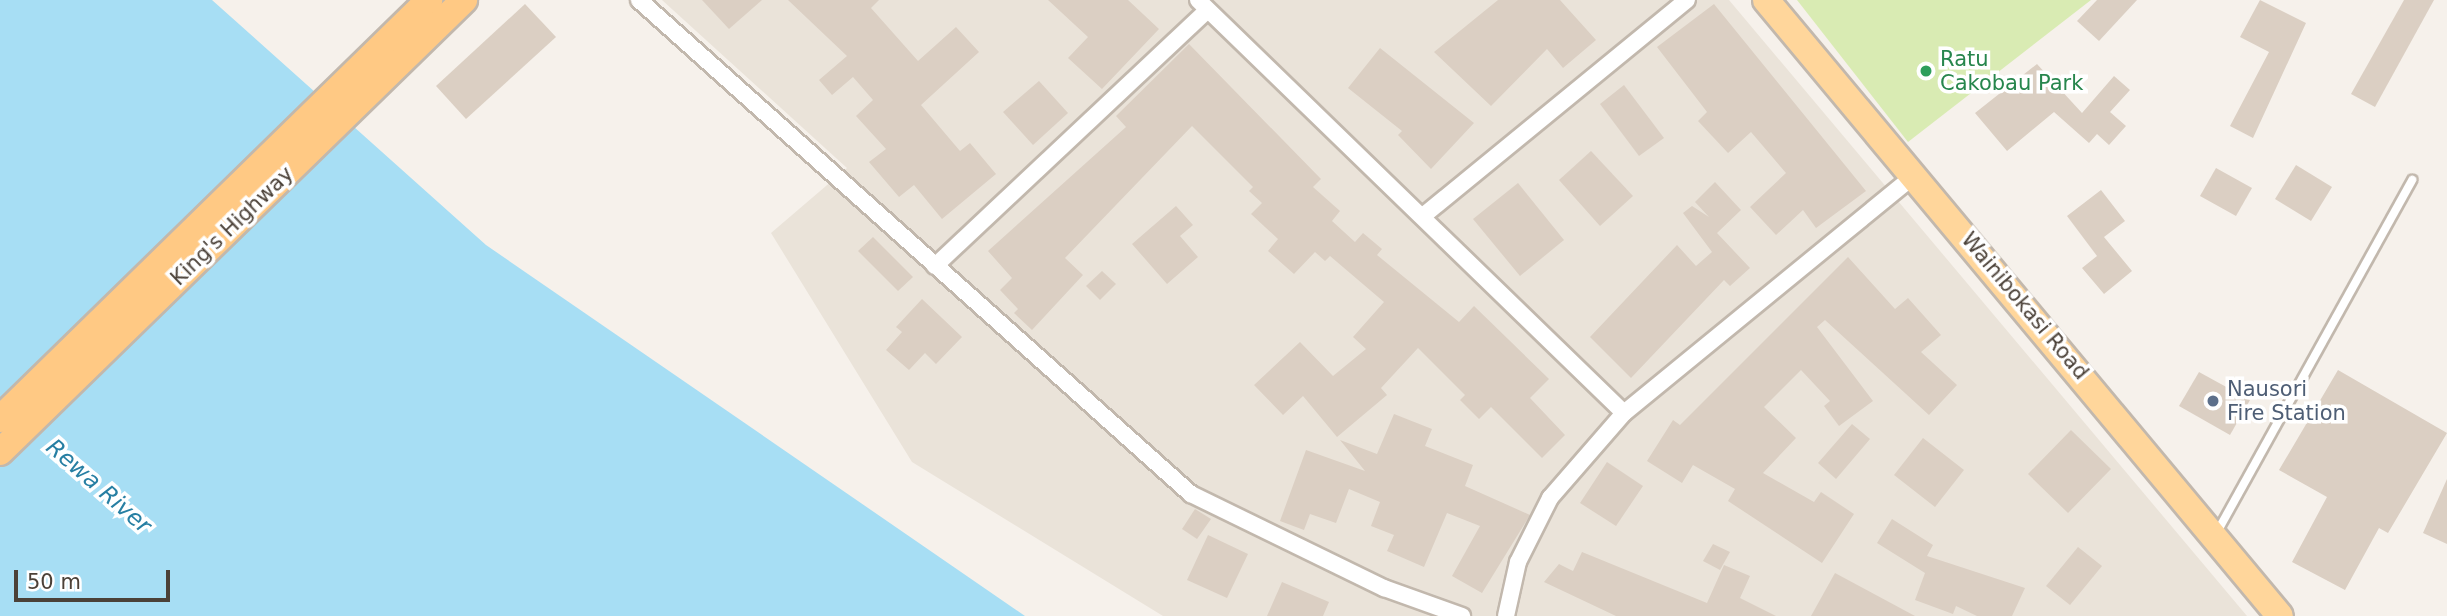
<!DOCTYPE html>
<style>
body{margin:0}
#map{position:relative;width:2447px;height:616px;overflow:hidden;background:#f6f1eb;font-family:"DejaVu Sans",sans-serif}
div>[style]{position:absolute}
.residential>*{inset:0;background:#eae3d9}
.green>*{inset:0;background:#d9ebb3}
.water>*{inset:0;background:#a7def4}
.building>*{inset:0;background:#dbcfc3}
.roads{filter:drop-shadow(2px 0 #c2b8ad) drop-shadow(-2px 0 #c2b8ad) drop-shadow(0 2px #c2b8ad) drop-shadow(0 -2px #c2b8ad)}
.service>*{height:8px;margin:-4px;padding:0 4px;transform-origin:4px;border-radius:4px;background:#fff}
.minor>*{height:16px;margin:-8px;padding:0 8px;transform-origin:8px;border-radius:8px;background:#fff}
.primary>*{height:26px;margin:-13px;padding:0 13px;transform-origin:13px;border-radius:13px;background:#ffd69b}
.trunk>*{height:26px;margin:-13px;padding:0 13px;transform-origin:13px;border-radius:13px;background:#ffc984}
.dots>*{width:19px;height:19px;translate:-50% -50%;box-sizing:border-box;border:4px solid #fff;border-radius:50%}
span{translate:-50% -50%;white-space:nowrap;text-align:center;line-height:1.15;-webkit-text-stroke:7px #fff;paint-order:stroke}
.leisure-label{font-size:21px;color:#27864d}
.left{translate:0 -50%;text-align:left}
.street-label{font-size:21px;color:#4b4138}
.service-label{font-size:21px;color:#4e5e75}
.water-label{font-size:23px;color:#277fa3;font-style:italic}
.scale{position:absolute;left:14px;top:570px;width:156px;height:32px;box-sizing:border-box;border:4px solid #4b4138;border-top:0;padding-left:9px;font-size:21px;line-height:24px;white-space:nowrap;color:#4b4138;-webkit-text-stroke:5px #fff;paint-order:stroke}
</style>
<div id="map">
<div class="residential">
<i style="clip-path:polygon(662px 0,1729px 0,2247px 616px,1163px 616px,912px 462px,771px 233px,847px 168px)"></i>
</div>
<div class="green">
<i style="clip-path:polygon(1797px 0,2091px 0,1908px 142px)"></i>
</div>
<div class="water">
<i style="clip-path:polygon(0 0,212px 0,486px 245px,1025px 616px,0 616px)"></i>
</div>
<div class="building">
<i style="clip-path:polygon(702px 0,762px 0,729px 29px)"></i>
<i style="clip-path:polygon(788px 0,879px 0,871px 8px,918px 61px,956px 27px,979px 52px,921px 105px,960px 151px,970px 143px,996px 174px,942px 219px,914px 185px,899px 197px,869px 162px,886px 149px,856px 116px,873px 100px,853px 77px,832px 95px,819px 80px,847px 56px)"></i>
<i style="clip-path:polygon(1048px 0,1128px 0,1159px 29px,1102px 89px,1068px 58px,1088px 37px)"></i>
<i style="clip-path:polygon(1498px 0,1560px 0,1596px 40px,1563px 68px,1547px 49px,1491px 106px,1434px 52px)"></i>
<i style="clip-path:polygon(2097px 0,2137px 0,2099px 41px,2077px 21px)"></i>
<i style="clip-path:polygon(2260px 0,2306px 23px,2253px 138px,2230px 126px,2269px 52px,2240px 37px)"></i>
<i style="clip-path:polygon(2404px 0,2434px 0,2375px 107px,2351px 94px)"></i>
<i style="clip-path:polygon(525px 4px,556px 37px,466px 119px,436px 86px)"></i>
<i style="clip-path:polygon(1714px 4px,1866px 191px,1816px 228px,1803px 210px,1776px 235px,1750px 207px,1786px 173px,1751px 132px,1728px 153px,1698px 121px,1707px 112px,1657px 47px)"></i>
<i style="clip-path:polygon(1189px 44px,1321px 179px,1313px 187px,1340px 211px,1332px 221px,1355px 242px,1363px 233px,1382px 249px,1377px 255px,1459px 322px,1474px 306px,1549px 379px,1530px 398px,1565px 435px,1542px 458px,1491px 407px,1479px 419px,1460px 400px,1465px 395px,1418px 348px,1381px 388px,1387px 395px,1337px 437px,1303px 396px,1283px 415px,1254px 385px,1300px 342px,1333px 376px,1366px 349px,1353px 337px,1384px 302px,1330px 256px,1325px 261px,1315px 252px,1294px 274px,1268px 251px,1278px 239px,1251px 214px,1262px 203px,1249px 191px,1253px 187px,1192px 126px,1065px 258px,1083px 275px,1032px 330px,1014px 313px,1018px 309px,1000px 290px,1012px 278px,988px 251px,1126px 127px,1116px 116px)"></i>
<i style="clip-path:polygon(1380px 48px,1474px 123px,1431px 169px,1398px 135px,1402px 131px,1348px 88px)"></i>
<i style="clip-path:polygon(2037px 64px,2082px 113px,2114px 76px,2130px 90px,2110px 112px,2126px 126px,2109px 145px,2097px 134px,2089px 143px,2054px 112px,2007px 151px,1975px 113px)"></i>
<i style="clip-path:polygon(1039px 81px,1068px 113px,1033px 145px,1003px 112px)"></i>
<i style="clip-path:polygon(1624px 85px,1664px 138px,1639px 156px,1600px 104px)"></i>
<i style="clip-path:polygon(1591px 151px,1633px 196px,1600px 226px,1559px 180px)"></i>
<i style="clip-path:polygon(2296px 165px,2332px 187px,2311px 221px,2275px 199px)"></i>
<i style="clip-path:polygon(2216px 168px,2252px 188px,2236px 216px,2200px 196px)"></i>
<i style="clip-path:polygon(1715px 182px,1741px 210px,1717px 233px,1750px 268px,1730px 286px,1724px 280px,1631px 378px,1590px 337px,1677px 245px,1696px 266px,1712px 252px,1683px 213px,1692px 206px,1709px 217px,1695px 202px)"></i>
<i style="clip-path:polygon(1518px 183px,1564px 240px,1520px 276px,1473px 219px)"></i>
<i style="clip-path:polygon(2101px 190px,2125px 221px,2104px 237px,2132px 271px,2104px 294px,2082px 268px,2097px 256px,2067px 216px)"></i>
<i style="clip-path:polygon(1176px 206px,1193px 225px,1180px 236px,1198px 257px,1167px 284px,1132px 244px)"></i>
<i style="clip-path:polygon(873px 237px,913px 277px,898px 291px,858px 251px)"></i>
<i style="clip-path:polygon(1848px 257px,1895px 309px,1908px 298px,1941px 335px,1921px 352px,1957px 385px,1929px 415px,1825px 320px,1817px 327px,1873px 401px,1839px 426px,1824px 406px,1830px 401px,1801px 370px,1764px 407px,1796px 438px,1763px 473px,1814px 502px,1821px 492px,1854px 514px,1822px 563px,1728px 501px,1735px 489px,1693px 465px,1682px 483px,1647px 461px,1673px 420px,1680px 425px)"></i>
<i style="clip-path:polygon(1102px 271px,1116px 284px,1100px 300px,1086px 286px)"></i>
<i style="clip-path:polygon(922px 299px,962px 337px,936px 364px,925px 353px,909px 370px,886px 350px,902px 332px,896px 327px)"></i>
<i style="clip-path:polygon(2338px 370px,2447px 433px,2388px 533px,2379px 528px,2345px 590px,2292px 562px,2327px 497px,2279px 470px)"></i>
<i style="clip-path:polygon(2199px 372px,2250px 400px,2230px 435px,2179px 406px)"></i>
<i style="clip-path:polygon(1394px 414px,1432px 429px,1425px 446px,1473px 465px,1465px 486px,1530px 515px,1482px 593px,1452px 576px,1480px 526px,1447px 513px,1424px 567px,1387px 551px,1394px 535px,1371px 526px,1380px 502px,1349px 489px,1336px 523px,1310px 514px,1304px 530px,1280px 521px,1306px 450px,1365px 471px,1340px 440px,1377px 454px)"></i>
<i style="clip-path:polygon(1852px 424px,1870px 439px,1836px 479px,1818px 463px)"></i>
<i style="clip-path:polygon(2071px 430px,2111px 469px,2068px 513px,2028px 474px)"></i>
<i style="clip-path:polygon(1923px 438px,1964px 470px,1935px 507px,1894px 475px)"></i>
<i style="clip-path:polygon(1607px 462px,1643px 486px,1616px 526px,1580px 503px)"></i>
<i style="clip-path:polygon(2447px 479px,2447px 544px,2423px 533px)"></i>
<i style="clip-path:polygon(1195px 509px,1211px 519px,1197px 539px,1182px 529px)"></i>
<i style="clip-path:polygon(1892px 519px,1933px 545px,1927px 556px,2025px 588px,2012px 616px,1977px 616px,1956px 606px,1953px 614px,1915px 600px,1925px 573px,1877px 543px)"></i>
<i style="clip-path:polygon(1208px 535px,1248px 554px,1227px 598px,1187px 580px)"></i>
<i style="clip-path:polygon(1713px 544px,1730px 552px,1720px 570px,1703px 561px)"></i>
<i style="clip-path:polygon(2078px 547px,2102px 566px,2070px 605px,2046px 586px)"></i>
<i style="clip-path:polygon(1582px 552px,1707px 603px,1724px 565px,1750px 576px,1740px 598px,1776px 616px,1616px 616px,1544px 582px,1559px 564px,1573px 571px)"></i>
<i style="clip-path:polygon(1835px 573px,1915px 616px,1811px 616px)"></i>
<i style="clip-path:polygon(1282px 582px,1329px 602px,1323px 616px,1267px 616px)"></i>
</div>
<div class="roads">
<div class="service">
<i style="left:2216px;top:534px;width:405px;rotate:-61deg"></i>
</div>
<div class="minor">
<i style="left:639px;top:0;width:741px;rotate:41.83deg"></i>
<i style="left:1191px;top:494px;width:215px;rotate:26deg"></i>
<i style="left:1384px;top:588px;width:83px;rotate:19.7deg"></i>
<i style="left:1198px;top:0;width:593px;rotate:44.11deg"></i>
<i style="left:1423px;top:216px;width:341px;rotate:-39.3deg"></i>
<i style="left:935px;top:266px;width:373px;rotate:-43.2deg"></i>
<i style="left:1506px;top:616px;width:55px;rotate:-77.5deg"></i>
<i style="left:1518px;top:562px;width:72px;rotate:-63.4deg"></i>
<i style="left:1550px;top:498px;width:113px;rotate:-49deg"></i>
<i style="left:1624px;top:413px;width:377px;rotate:-39.3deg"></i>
</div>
<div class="primary">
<i style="left:1766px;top:0;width:802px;rotate:50.16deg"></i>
</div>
<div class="trunk">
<i style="left:0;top:419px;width:600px;rotate:-44.32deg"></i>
<i style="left:0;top:452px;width:648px;rotate:-44.25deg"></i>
</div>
</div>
<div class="dots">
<i style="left:1926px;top:71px;background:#2e9e5b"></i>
<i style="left:2213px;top:401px;background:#5c6f8a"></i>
</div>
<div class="leisure-label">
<span class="left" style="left:1940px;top:71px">Ratu<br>Cakobau Park</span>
</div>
<div class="street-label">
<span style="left:232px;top:226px;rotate:-44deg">King's Highway</span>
<span style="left:2025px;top:306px;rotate:50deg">Wainibokasi Road</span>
</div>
<div class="service-label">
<span class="left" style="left:2227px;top:401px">Nausori<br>Fire Station</span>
</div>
<div class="water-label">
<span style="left:99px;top:486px;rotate:41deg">Rewa River</span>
</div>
<div class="scale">50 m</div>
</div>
